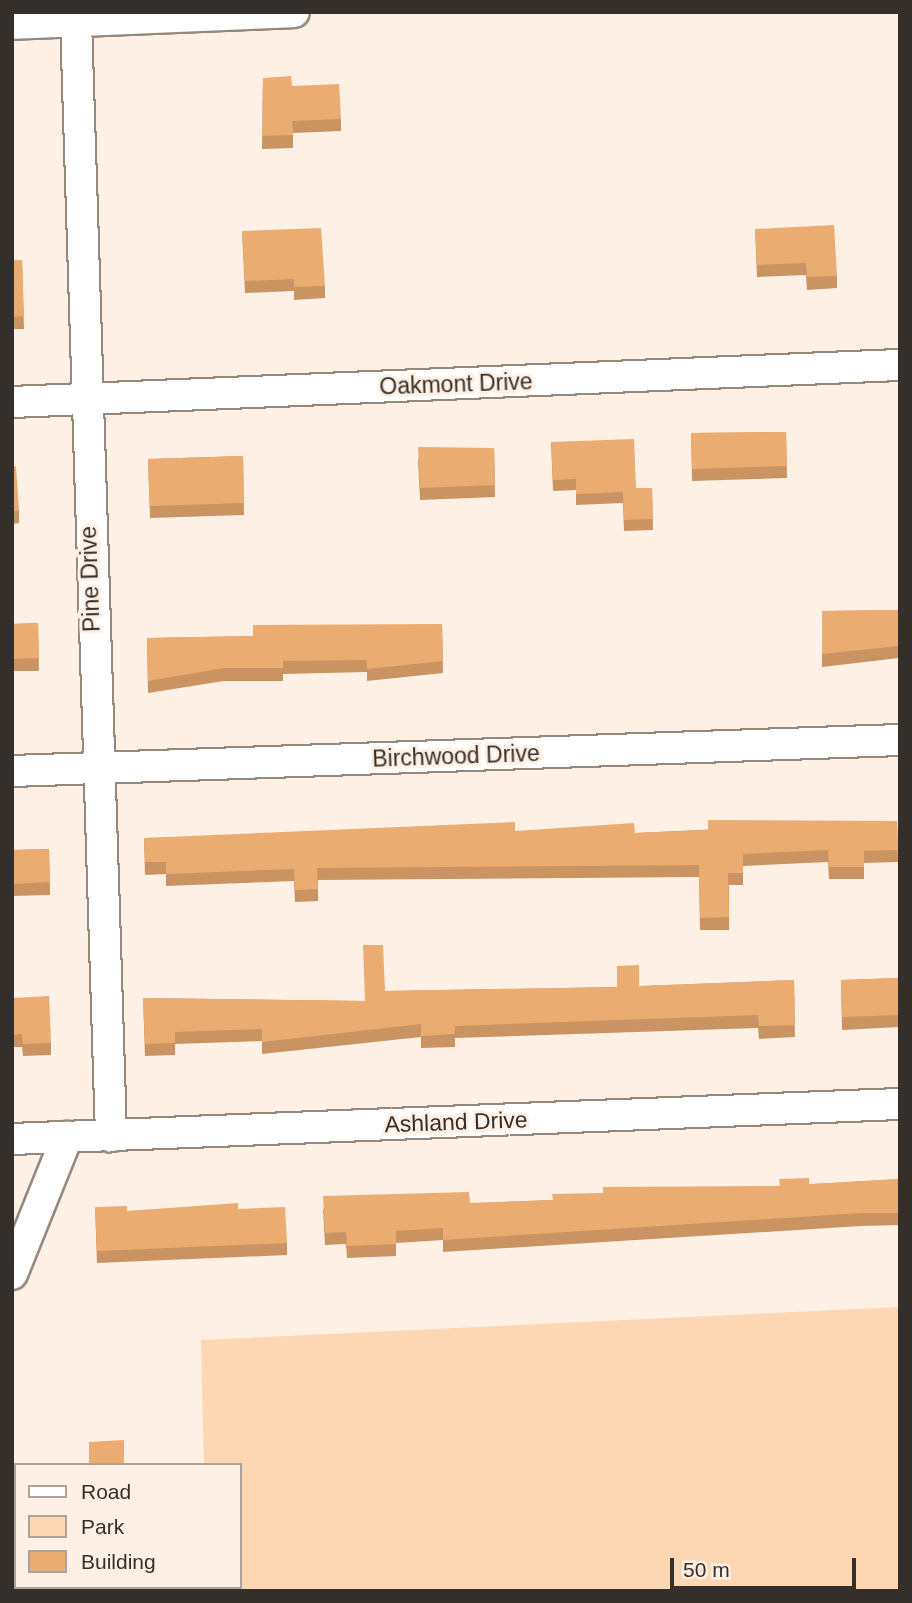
<!DOCTYPE html>
<style>
body{margin:0}
#map{position:relative;width:912px;height:1603px;overflow:hidden;background:#fef0e4;font-family:Arial,sans-serif}
div>[style]{position:absolute}
.green>*{inset:0;background:#fdd6b3}
.roads{filter:drop-shadow(2px 0 #95897d) drop-shadow(-2px 0 #95897d) drop-shadow(0 2px #95897d) drop-shadow(0 -2px #95897d)}
.street>*{height:30px;margin:-15px;padding:0 15px;transform-origin:15px;border-radius:15px;background:#fff}
.wall>*{inset:0;background:#c99461}
.building>*{inset:0;background:#eaac71}
span{translate:-50% -50%;white-space:nowrap;text-align:center;line-height:1.15;-webkit-text-stroke:6px #fef0e4;paint-order:stroke}
.street-label{font-size:23px;color:#352f2b}
.frame{position:absolute;inset:0;border:14px solid #352f2b;pointer-events:none}
.legend{position:absolute;left:14px;top:1463px;width:228px;height:126px;box-sizing:border-box;background:#fef0e4;border:2px solid #aea39a;margin:0;padding:9px 12px;list-style:none;font-size:21px;color:#352f2b}
.legend li{display:flex;align-items:center;gap:14px;height:35px}
.legend b{width:35px;border:2px solid #aea39a}
.scale{position:absolute;left:670px;top:1558px;width:186px;height:32px;box-sizing:border-box;border:4px solid #352f2b;border-top:0;padding-left:9px;font-size:21px;line-height:24px;white-space:nowrap;color:#352f2b;-webkit-text-stroke:5px #fef0e4;paint-order:stroke}
</style>
<div id="map">
<div class="green">
<i style="clip-path:polygon(900px 1307px,900px 1591px,208px 1591px,240px 1587px,240px 1465px,204px 1465px,201px 1340px)"></i>
</div>
<div class="roads">
<div class="street">
<i style="left:76px;top:21px;width:1116px;rotate:88.2deg"></i>
<i style="left:12px;top:24px;width:282px;rotate:-2.4deg"></i>
<i style="left:12px;top:402px;width:889px;rotate:-2.39deg"></i>
<i style="left:12px;top:771px;width:889px;rotate:-2deg"></i>
<i style="left:12px;top:1139px;width:889px;rotate:-2.26deg"></i>
<i style="left:12px;top:1274px;width:148px;rotate:-68.1deg"></i>
</div>
</div>
<div class="wall">
<i style="clip-path:polygon(263px 78px,292px 86px,341px 119px,341px 131px,293px 133px,293px 148px,262px 149px)"></i>
<i style="clip-path:polygon(755px 229px,837px 276px,837px 288px,807px 290px,806px 275px,757px 277px)"></i>
<i style="clip-path:polygon(242px 231px,325px 286px,325px 298px,294px 300px,294px 291px,245px 293px)"></i>
<i style="clip-path:polygon(12px 260px,22px 260px,24px 329px,12px 329px)"></i>
<i style="clip-path:polygon(786px 432px,787px 478px,692px 481px,691px 433px)"></i>
<i style="clip-path:polygon(551px 442px,636px 488px,652px 488px,653px 530px,624px 531px,623px 503px,576px 505px,576px 490px,553px 491px)"></i>
<i style="clip-path:polygon(494px 448px,495px 497px,420px 500px,418px 459px)"></i>
<i style="clip-path:polygon(243px 456px,244px 515px,150px 518px,148px 459px)"></i>
<i style="clip-path:polygon(12px 467px,19px 511px,19px 523px,12px 524px)"></i>
<i style="clip-path:polygon(898px 610px,899px 658px,822px 667px,822px 611px)"></i>
<i style="clip-path:polygon(38px 623px,39px 671px,12px 671px,12px 624px)"></i>
<i style="clip-path:polygon(442px 624px,443px 673px,367px 681px,367px 672px,283px 674px,283px 681px,224px 681px,148px 693px,147px 638px,253px 636px)"></i>
<i style="clip-path:polygon(897px 821px,898px 862px,864px 863px,864px 879px,829px 879px,828px 862px,743px 866px,743px 885px,729px 885px,729px 930px,700px 930px,699px 877px,318px 880px,318px 901px,295px 902px,294px 881px,166px 886px,166px 874px,145px 875px,144px 838px,515px 831px,635px 833px)"></i>
<i style="clip-path:polygon(49px 849px,50px 895px,12px 896px,12px 850px)"></i>
<i style="clip-path:polygon(900px 978px,900px 1027px,842px 1030px,841px 980px)"></i>
<i style="clip-path:polygon(794px 980px,795px 1037px,759px 1039px,758px 1028px,455px 1038px,455px 1047px,421px 1048px,421px 1037px,262px 1054px,262px 1041px,175px 1044px,175px 1055px,145px 1056px,143px 998px,364px 1001px,385px 991px,617px 987px)"></i>
<i style="clip-path:polygon(12px 998px,51px 1043px,51px 1055px,23px 1056px,22px 1047px,12px 1047px)"></i>
<i style="clip-path:polygon(900px 1179px,900px 1225px,861px 1226px,443px 1252px,443px 1240px,396px 1243px,396px 1256px,347px 1258px,346px 1244px,325px 1245px,323px 1209px,553px 1200px)"></i>
<i style="clip-path:polygon(95px 1207px,127px 1211px,238px 1209px,287px 1243px,287px 1255px,97px 1263px)"></i>
<i style="clip-path:polygon(89px 1587px,135px 1587px,135px 1591px,89px 1591px)"></i>
</div>
<div class="building">
<i style="clip-path:polygon(291px 76px,292px 86px,339px 84px,341px 119px,292px 121px,293px 135px,262px 136px,263px 78px)"></i>
<i style="clip-path:polygon(834px 225px,837px 276px,807px 277px,806px 263px,757px 265px,755px 229px)"></i>
<i style="clip-path:polygon(321px 228px,325px 286px,294px 287px,294px 279px,245px 281px,242px 231px)"></i>
<i style="clip-path:polygon(12px 260px,22px 260px,24px 316px,12px 317px)"></i>
<i style="clip-path:polygon(786px 432px,787px 466px,692px 469px,691px 433px)"></i>
<i style="clip-path:polygon(634px 439px,636px 488px,652px 488px,653px 519px,624px 520px,623px 492px,576px 494px,576px 479px,553px 480px,551px 442px)"></i>
<i style="clip-path:polygon(418px 447px,494px 448px,495px 485px,420px 488px)"></i>
<i style="clip-path:polygon(243px 456px,244px 503px,150px 506px,148px 459px)"></i>
<i style="clip-path:polygon(16px 466px,19px 511px,12px 511px,12px 467px)"></i>
<i style="clip-path:polygon(898px 610px,899px 646px,822px 654px,822px 611px)"></i>
<i style="clip-path:polygon(38px 623px,39px 658px,12px 659px,12px 624px)"></i>
<i style="clip-path:polygon(442px 624px,443px 661px,367px 669px,367px 660px,283px 661px,283px 668px,224px 668px,148px 681px,147px 638px,253px 636px,253px 625px)"></i>
<i style="clip-path:polygon(708px 820px,897px 821px,898px 850px,864px 851px,864px 867px,829px 867px,828px 850px,743px 854px,743px 873px,728px 873px,729px 917px,700px 918px,699px 865px,317px 868px,318px 889px,295px 890px,294px 869px,166px 874px,166px 862px,145px 862px,144px 838px,515px 822px,515px 831px,634px 823px,635px 833px,708px 830px)"></i>
<i style="clip-path:polygon(49px 849px,50px 882px,12px 884px,12px 850px)"></i>
<i style="clip-path:polygon(363px 945px,383px 945px,385px 991px,617px 987px,617px 966px,639px 965px,639px 986px,794px 980px,795px 1025px,759px 1026px,758px 1015px,455px 1026px,455px 1034px,421px 1036px,421px 1024px,262px 1042px,262px 1029px,175px 1032px,175px 1043px,145px 1044px,143px 998px,365px 1001px)"></i>
<i style="clip-path:polygon(900px 978px,900px 1015px,842px 1017px,841px 980px)"></i>
<i style="clip-path:polygon(49px 996px,51px 1043px,23px 1044px,22px 1034px,12px 1035px,12px 998px)"></i>
<i style="clip-path:polygon(809px 1178px,809px 1184px,900px 1179px,900px 1213px,861px 1213px,443px 1240px,443px 1228px,396px 1231px,396px 1244px,347px 1246px,346px 1232px,325px 1233px,323px 1196px,469px 1192px,470px 1203px,553px 1200px,552px 1194px,603px 1193px,603px 1187px,780px 1186px,779px 1179px)"></i>
<i style="clip-path:polygon(238px 1203px,238px 1209px,285px 1207px,287px 1243px,97px 1251px,95px 1207px,127px 1206px,127px 1211px)"></i>
<i style="clip-path:polygon(124px 1440px,124px 1465px,89px 1465px,89px 1442px)"></i>
<i style="clip-path:polygon(101px 1587px,135px 1587px,135px 1591px,101px 1591px)"></i>
</div>
<div class="street-label">
<span style="left:456px;top:384px;rotate:-2deg">Oakmont Drive</span>
<span style="left:90px;top:579px;rotate:-92deg">Pine Drive</span>
<span style="left:456px;top:756px;rotate:-2deg">Birchwood Drive</span>
<span style="left:456px;top:1122px;rotate:-2deg">Ashland Drive</span>
</div>
<div class="frame"></div>
<ul class="legend">
<li><b style="height:9px;background:#fff"></b>Road</li>
<li><b style="height:19px;background:#fdd6b3"></b>Park</li>
<li><b style="height:19px;background:#eaac71"></b>Building</li>
</ul>
<div class="scale">50 m</div>
</div>
